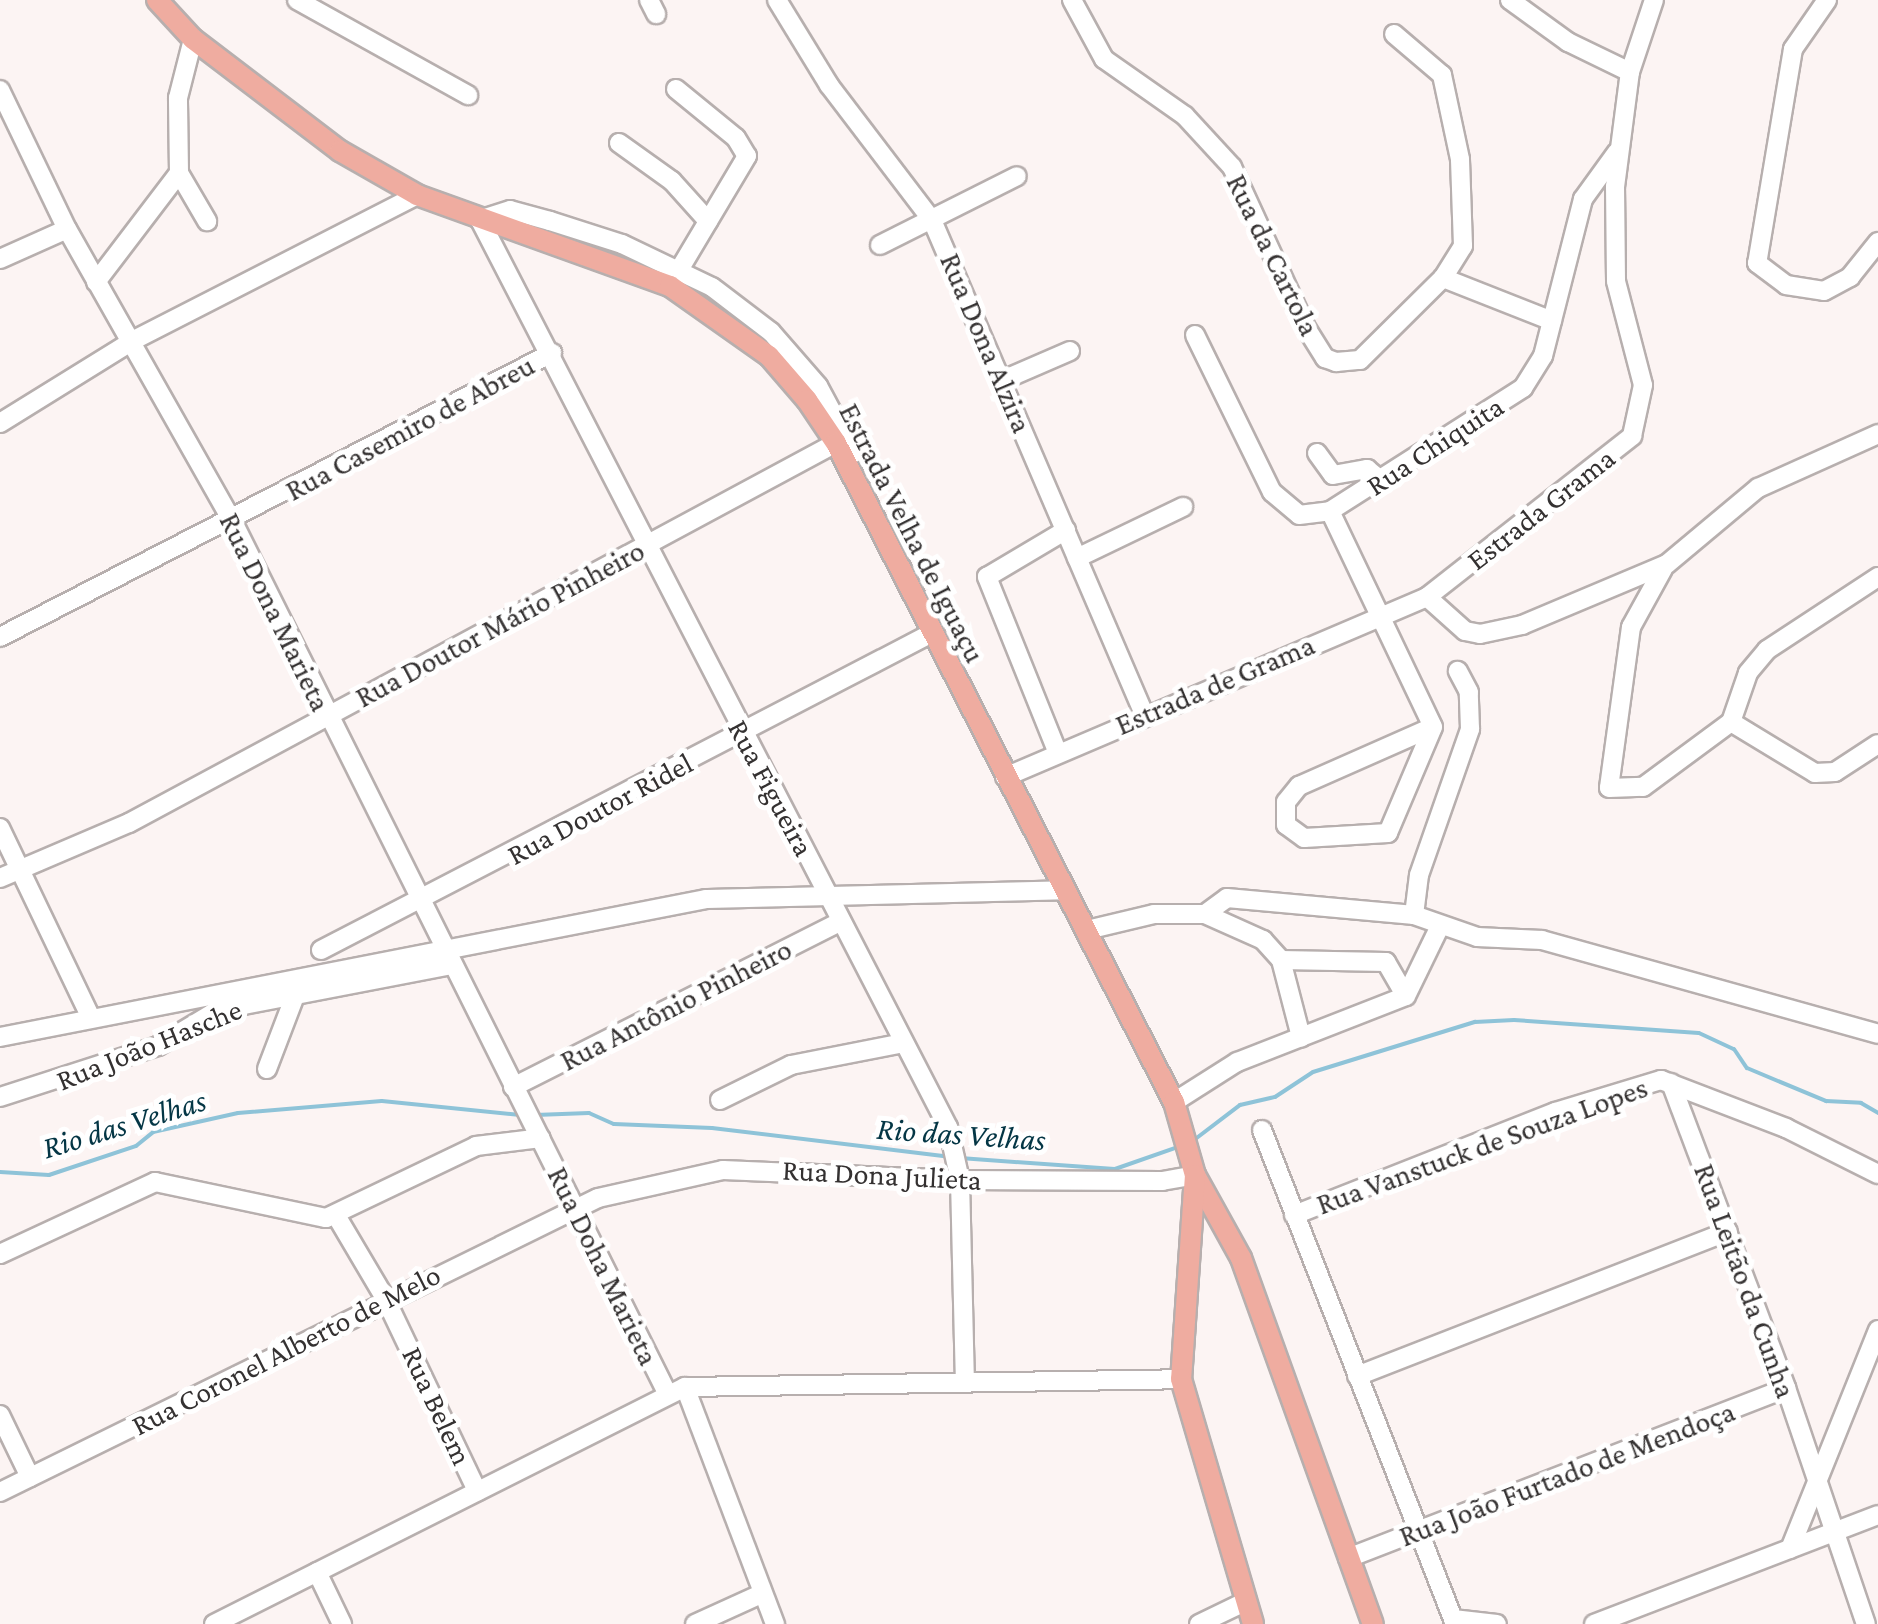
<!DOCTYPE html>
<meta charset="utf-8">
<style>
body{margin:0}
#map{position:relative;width:1878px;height:1624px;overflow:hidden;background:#fcf4f3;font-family:"Crimson Pro",serif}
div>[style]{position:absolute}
.stream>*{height:4px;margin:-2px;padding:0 2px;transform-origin:2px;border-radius:2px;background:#8ec3d8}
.roads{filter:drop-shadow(2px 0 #b7afae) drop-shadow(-2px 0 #b7afae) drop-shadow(0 2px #b7afae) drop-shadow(0 -2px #b7afae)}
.minor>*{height:18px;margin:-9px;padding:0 9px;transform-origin:9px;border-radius:9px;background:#fff}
.major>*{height:20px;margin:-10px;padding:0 10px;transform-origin:10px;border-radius:10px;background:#efaca0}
span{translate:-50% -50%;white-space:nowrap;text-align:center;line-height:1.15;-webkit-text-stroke:10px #fff;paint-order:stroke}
.street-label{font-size:30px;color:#343131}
.water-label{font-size:32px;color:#043645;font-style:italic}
</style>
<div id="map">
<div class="stream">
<i style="left:535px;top:1115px;width:54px;rotate:-2.1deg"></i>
<i style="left:589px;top:1113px;width:27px;rotate:24deg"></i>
<i style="left:614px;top:1124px;width:98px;rotate:2.3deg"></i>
<i style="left:712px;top:1128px;width:241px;rotate:6.9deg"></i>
<i style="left:1194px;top:1140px;width:58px;rotate:-37.3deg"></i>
<i style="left:1240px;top:1105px;width:36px;rotate:-13deg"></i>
<i style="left:1275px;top:1097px;width:45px;rotate:-33.3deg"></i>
<i style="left:1313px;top:1072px;width:170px;rotate:-17.2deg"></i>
<i style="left:1475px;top:1022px;width:39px;rotate:-3deg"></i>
<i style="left:1514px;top:1020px;width:185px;rotate:4deg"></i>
<i style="left:1699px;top:1033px;width:38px;rotate:25deg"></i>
<i style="left:1734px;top:1049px;width:23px;rotate:56deg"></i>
<i style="left:1747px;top:1068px;width:86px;rotate:22.7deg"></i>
<i style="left:1826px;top:1101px;width:35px;rotate:3deg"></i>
<i style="left:1861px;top:1103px;width:20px;rotate:30deg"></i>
<i style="left:960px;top:1158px;width:155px;rotate:4.1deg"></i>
<i style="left:1115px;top:1169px;width:70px;rotate:-19.2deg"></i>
<i style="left:0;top:1172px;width:49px;rotate:3.5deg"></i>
<i style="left:49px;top:1175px;width:92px;rotate:-18.4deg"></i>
<i style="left:136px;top:1146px;width:22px;rotate:-39deg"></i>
<i style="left:153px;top:1132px;width:87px;rotate:-12.6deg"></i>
<i style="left:238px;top:1113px;width:144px;rotate:-4.8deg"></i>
<i style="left:382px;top:1101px;width:139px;rotate:5.8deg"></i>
</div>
<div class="roads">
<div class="minor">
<i style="left:297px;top:0;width:196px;rotate:29.1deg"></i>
<i style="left:649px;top:0;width:16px;rotate:63deg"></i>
<i style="left:777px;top:0;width:100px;rotate:58.5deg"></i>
<i style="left:829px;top:85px;width:170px;rotate:52.7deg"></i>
<i style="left:932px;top:220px;width:538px;rotate:66.77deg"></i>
<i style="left:1072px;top:0;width:67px;rotate:61.5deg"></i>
<i style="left:1104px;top:59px;width:99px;rotate:35.1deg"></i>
<i style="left:1185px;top:116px;width:69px;rotate:47.3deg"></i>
<i style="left:1232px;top:167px;width:175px;rotate:65.3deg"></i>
<i style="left:1305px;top:326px;width:38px;rotate:58deg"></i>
<i style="left:1325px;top:358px;width:12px;rotate:20deg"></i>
<i style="left:1336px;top:362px;width:24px;rotate:-5deg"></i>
<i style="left:1360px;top:360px;width:117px;rotate:-44.7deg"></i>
<i style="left:1443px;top:278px;width:38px;rotate:-58deg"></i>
<i style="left:1463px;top:246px;width:87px;rotate:-92deg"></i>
<i style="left:1460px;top:159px;width:86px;rotate:-102.1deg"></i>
<i style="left:1442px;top:75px;width:63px;rotate:-139.5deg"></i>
<i style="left:1510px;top:0;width:72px;rotate:35.9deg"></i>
<i style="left:1568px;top:42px;width:69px;rotate:25.8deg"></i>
<i style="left:1827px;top:0;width:60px;rotate:124.8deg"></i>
<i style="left:1793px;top:49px;width:217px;rotate:99.5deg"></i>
<i style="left:1757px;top:263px;width:36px;rotate:37deg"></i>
<i style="left:1786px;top:285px;width:38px;rotate:9deg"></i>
<i style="left:1824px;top:291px;width:30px;rotate:-28deg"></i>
<i style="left:1850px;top:277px;width:45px;rotate:-51.3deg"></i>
<i style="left:676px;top:89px;width:77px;rotate:39.2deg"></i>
<i style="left:736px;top:138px;width:21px;rotate:59deg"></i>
<i style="left:747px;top:156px;width:133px;rotate:120.8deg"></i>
<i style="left:0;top:90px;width:154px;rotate:64.3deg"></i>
<i style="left:67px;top:229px;width:337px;rotate:60.5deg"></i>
<i style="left:233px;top:522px;width:973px;rotate:63.51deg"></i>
<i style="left:619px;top:143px;width:65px;rotate:35.6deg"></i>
<i style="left:672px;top:181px;width:54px;rotate:48deg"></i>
<i style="left:179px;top:173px;width:56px;rotate:59.7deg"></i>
<i style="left:880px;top:245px;width:153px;rotate:-26.7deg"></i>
<i style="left:0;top:259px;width:73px;rotate:-24.1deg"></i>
<i style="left:1443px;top:278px;width:117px;rotate:21.5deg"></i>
<i style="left:96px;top:282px;width:137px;rotate:-52.7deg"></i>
<i style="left:179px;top:173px;width:75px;rotate:-90.8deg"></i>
<i style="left:178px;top:98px;width:61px;rotate:-75.7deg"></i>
<i style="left:1195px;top:335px;width:175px;rotate:63.9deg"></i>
<i style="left:1272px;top:492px;width:35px;rotate:40deg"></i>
<i style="left:1299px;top:515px;width:31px;rotate:-7deg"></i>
<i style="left:1330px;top:511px;width:229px;rotate:-32.5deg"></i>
<i style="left:1523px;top:388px;width:38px;rotate:-58deg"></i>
<i style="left:1543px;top:356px;width:162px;rotate:-75.7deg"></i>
<i style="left:1583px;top:199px;width:58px;rotate:-54.1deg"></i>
<i style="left:1003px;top:380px;width:73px;rotate:-23.4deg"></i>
<i style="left:0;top:423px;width:155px;rotate:-31.8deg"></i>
<i style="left:132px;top:341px;width:320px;rotate:-27.1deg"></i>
<i style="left:854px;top:453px;width:76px;rotate:-118.2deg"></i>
<i style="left:818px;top:386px;width:72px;rotate:-131deg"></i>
<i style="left:771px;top:332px;width:74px;rotate:-142.7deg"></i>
<i style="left:712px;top:287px;width:100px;rotate:-154.5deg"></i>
<i style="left:622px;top:244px;width:76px;rotate:-162.3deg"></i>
<i style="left:550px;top:221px;width:41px;rotate:-164.6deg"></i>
<i style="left:510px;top:210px;width:32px;rotate:162deg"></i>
<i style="left:480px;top:220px;width:1021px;rotate:62.71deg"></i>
<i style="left:948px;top:1127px;width:54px;rotate:77.2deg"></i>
<i style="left:960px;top:1180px;width:202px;rotate:88.6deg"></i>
<i style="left:1317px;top:453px;width:27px;rotate:54deg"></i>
<i style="left:1333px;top:475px;width:35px;rotate:-10deg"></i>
<i style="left:1367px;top:469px;width:21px;rotate:39deg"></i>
<i style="left:1330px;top:511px;width:239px;rotate:64.5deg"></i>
<i style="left:1433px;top:727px;width:115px;rotate:113deg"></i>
<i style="left:1388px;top:833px;width:84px;rotate:176.6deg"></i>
<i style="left:1304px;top:838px;width:22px;rotate:-144deg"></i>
<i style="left:1286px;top:825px;width:23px;rotate:-90deg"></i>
<i style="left:1286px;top:802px;width:21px;rotate:-51deg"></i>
<i style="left:1299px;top:786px;width:146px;rotate:-23.8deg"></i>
<i style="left:1077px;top:558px;width:118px;rotate:-25.7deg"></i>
<i style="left:1663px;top:569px;width:66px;rotate:118.9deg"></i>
<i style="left:1631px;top:627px;width:162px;rotate:97.8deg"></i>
<i style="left:1609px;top:788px;width:34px;rotate:-2deg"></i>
<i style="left:1643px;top:787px;width:109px;rotate:-36.5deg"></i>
<i style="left:1878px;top:577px;width:133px;rotate:146.7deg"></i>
<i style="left:1767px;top:650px;width:30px;rotate:130deg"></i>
<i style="left:1748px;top:673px;width:52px;rotate:109.1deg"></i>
<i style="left:1731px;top:722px;width:98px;rotate:31.3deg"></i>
<i style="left:1815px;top:773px;width:20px;rotate:-3deg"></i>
<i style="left:1835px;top:772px;width:51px;rotate:-33.1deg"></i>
<i style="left:1427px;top:597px;width:51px;rotate:41.8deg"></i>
<i style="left:1465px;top:631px;width:15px;rotate:11deg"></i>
<i style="left:1480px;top:634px;width:43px;rotate:-12.1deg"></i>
<i style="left:1522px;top:625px;width:157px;rotate:-22.8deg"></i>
<i style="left:1667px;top:564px;width:119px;rotate:-39.9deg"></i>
<i style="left:1758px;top:488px;width:132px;rotate:-24.2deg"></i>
<i style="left:0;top:637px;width:621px;rotate:-27.23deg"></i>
<i style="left:1057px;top:751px;width:188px;rotate:-111.9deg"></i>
<i style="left:987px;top:577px;width:92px;rotate:-30.7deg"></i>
<i style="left:1005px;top:777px;width:459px;rotate:-23.1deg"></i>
<i style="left:1427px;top:597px;width:261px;rotate:-38.1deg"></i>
<i style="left:1632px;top:436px;width:52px;rotate:-77.8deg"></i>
<i style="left:1643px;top:385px;width:107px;rotate:-104.6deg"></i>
<i style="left:1616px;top:281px;width:94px;rotate:-90.6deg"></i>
<i style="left:1615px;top:187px;width:116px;rotate:-82.6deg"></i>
<i style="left:1630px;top:72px;width:76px;rotate:-71.6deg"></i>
<i style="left:0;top:828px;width:211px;rotate:64.4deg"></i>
<i style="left:0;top:878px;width:140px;rotate:-23.1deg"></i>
<i style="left:129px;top:823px;width:803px;rotate:-28.26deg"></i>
<i style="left:1205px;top:914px;width:27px;rotate:-36deg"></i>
<i style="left:1227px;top:898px;width:188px;rotate:5.2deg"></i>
<i style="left:1414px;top:915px;width:67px;rotate:19.2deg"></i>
<i style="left:1477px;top:937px;width:65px;rotate:2.6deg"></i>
<i style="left:1542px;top:940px;width:349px;rotate:15.6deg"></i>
<i style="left:1414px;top:915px;width:40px;rotate:-82.9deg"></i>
<i style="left:1419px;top:875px;width:155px;rotate:-70.7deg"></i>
<i style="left:1470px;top:729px;width:37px;rotate:-92deg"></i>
<i style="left:1469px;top:692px;width:24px;rotate:-118deg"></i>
<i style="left:1087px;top:930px;width:69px;rotate:-13.4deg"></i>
<i style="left:1154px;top:914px;width:51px"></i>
<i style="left:1205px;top:914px;width:64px;rotate:24.1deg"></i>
<i style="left:1263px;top:940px;width:27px;rotate:48deg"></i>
<i style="left:1281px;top:960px;width:105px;rotate:1.1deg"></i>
<i style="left:1386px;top:962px;width:39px;rotate:60deg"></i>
<i style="left:321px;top:950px;width:686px;rotate:-27.42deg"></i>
<i style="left:1281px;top:960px;width:80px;rotate:75.4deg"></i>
<i style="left:0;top:1037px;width:719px;rotate:-11.06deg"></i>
<i style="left:706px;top:899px;width:360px;rotate:-1.4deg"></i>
<i style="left:267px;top:1069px;width:87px;rotate:-69.1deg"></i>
<i style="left:1671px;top:1083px;width:326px;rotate:69.3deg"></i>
<i style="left:1786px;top:1388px;width:249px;rotate:71.3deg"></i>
<i style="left:513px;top:1087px;width:366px;rotate:-26.8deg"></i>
<i style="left:0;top:1097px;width:166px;rotate:-17.9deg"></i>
<i style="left:158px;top:1046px;width:70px;rotate:-31deg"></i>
<i style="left:218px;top:1010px;width:237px;rotate:-10.9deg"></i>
<i style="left:720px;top:1100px;width:79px;rotate:-26.2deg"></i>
<i style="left:791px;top:1065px;width:114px;rotate:-11.1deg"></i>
<i style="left:1174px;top:1102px;width:75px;rotate:-32.4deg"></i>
<i style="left:1237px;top:1062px;width:181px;rotate:-21.3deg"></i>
<i style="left:1406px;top:996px;width:78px;rotate:-64.1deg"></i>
<i style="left:1262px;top:1130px;width:530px;rotate:68.66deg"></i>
<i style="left:1294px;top:1215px;width:281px;rotate:-21.5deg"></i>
<i style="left:1555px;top:1112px;width:111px;rotate:-16.8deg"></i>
<i style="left:1661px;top:1080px;width:134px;rotate:21deg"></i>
<i style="left:1786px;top:1128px;width:103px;rotate:26.6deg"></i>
<i style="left:337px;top:1217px;width:96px;rotate:59.4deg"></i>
<i style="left:386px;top:1300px;width:212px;rotate:64.5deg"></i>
<i style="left:0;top:1254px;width:171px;rotate:-24.9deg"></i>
<i style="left:155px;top:1182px;width:175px;rotate:11.9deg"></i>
<i style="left:326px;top:1218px;width:166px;rotate:-25.6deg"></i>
<i style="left:476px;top:1146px;width:65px;rotate:-7deg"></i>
<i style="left:1357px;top:1376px;width:398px;rotate:-21.3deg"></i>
<i style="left:685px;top:1387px;width:254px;rotate:69.2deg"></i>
<i style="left:0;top:1415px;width:69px;rotate:64.2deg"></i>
<i style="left:0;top:1492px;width:666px;rotate:-26.18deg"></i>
<i style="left:598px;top:1198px;width:128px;rotate:-12.6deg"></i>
<i style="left:723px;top:1170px;width:237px;rotate:2.4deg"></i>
<i style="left:960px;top:1180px;width:202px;rotate:0.3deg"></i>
<i style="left:1162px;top:1181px;width:34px;rotate:-10deg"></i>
<i style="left:1790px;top:1549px;width:236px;rotate:-68.1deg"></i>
<i style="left:1348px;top:1558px;width:470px;rotate:-21.2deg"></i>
<i style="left:317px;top:1572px;width:58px;rotate:64.3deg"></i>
<i style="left:1453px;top:1619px;width:44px;rotate:6.5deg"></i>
<i style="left:214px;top:1624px;width:527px;rotate:-26.71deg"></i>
<i style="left:685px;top:1387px;width:496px;rotate:-0.9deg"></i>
<i style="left:695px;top:1624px;width:72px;rotate:-24.4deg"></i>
<i style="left:1199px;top:1624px;width:51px;rotate:-25.6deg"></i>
<i style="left:1594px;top:1624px;width:304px;rotate:-21deg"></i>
</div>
<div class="major">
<i style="left:157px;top:0;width:53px;rotate:47.3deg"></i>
<i style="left:193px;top:39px;width:185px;rotate:37.3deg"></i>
<i style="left:340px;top:151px;width:89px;rotate:29.7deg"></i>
<i style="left:417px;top:195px;width:269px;rotate:19.8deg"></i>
<i style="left:670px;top:286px;width:121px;rotate:35.3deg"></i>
<i style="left:769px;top:356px;width:58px;rotate:49.2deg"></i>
<i style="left:807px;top:400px;width:52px;rotate:56deg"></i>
<i style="left:836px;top:443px;width:741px;rotate:62.85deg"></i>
<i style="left:1174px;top:1102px;width:76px;rotate:74deg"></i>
<i style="left:1195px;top:1175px;width:95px;rotate:61deg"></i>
<i style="left:1241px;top:1258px;width:389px;rotate:70.2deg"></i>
<i style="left:1195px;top:1175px;width:204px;rotate:93.9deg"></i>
<i style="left:1181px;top:1379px;width:255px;rotate:73.6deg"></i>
</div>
</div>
<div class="street-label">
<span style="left:1273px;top:255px;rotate:64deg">Rua da Cartola</span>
<span style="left:986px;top:343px;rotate:67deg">Rua Dona Alzira</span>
<span style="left:410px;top:428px;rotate:-28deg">Rua Casemiro de Abreu</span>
<span style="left:1435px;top:446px;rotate:-33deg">Rua Chiquita</span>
<span style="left:1541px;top:509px;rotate:-38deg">Estrada Grama</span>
<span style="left:912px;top:533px;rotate:63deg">Estrada Velha de Iguaçu</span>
<span style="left:275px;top:612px;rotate:64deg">Rua Dona Marieta</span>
<span style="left:500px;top:624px;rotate:-28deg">Rua Doutor Mário Pinheiro</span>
<span style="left:1215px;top:685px;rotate:-23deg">Estrada de Grama</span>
<span style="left:771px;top:788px;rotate:62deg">Rua Figueira</span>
<span style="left:600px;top:809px;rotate:-28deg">Rua Doutor Ridel</span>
<span style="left:676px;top:1005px;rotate:-27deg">Rua Antônio Pinheiro</span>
<span style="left:149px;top:1045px;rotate:-22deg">Rua João Hasche</span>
<span style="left:1482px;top:1146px;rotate:-20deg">Rua Vanstuck de Souza Lopes</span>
<span style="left:882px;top:1175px;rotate:3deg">Rua Dona Julieta</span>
<span style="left:603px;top:1266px;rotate:64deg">Rua Doha Marieta</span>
<span style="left:1745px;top:1281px;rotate:70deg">Rua Leitão da Cunha</span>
<span style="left:286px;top:1350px;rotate:-27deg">Rua Coronel Alberto de Melo</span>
<span style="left:437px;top:1406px;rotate:65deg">Rua Belem</span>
<span style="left:1567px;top:1474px;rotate:-21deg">Rua João Furtado de Mendoça</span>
</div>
<div class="water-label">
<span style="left:124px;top:1124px;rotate:-17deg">Rio das Velhas</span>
<span style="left:961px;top:1134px;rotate:4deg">Rio das Velhas</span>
</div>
</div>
